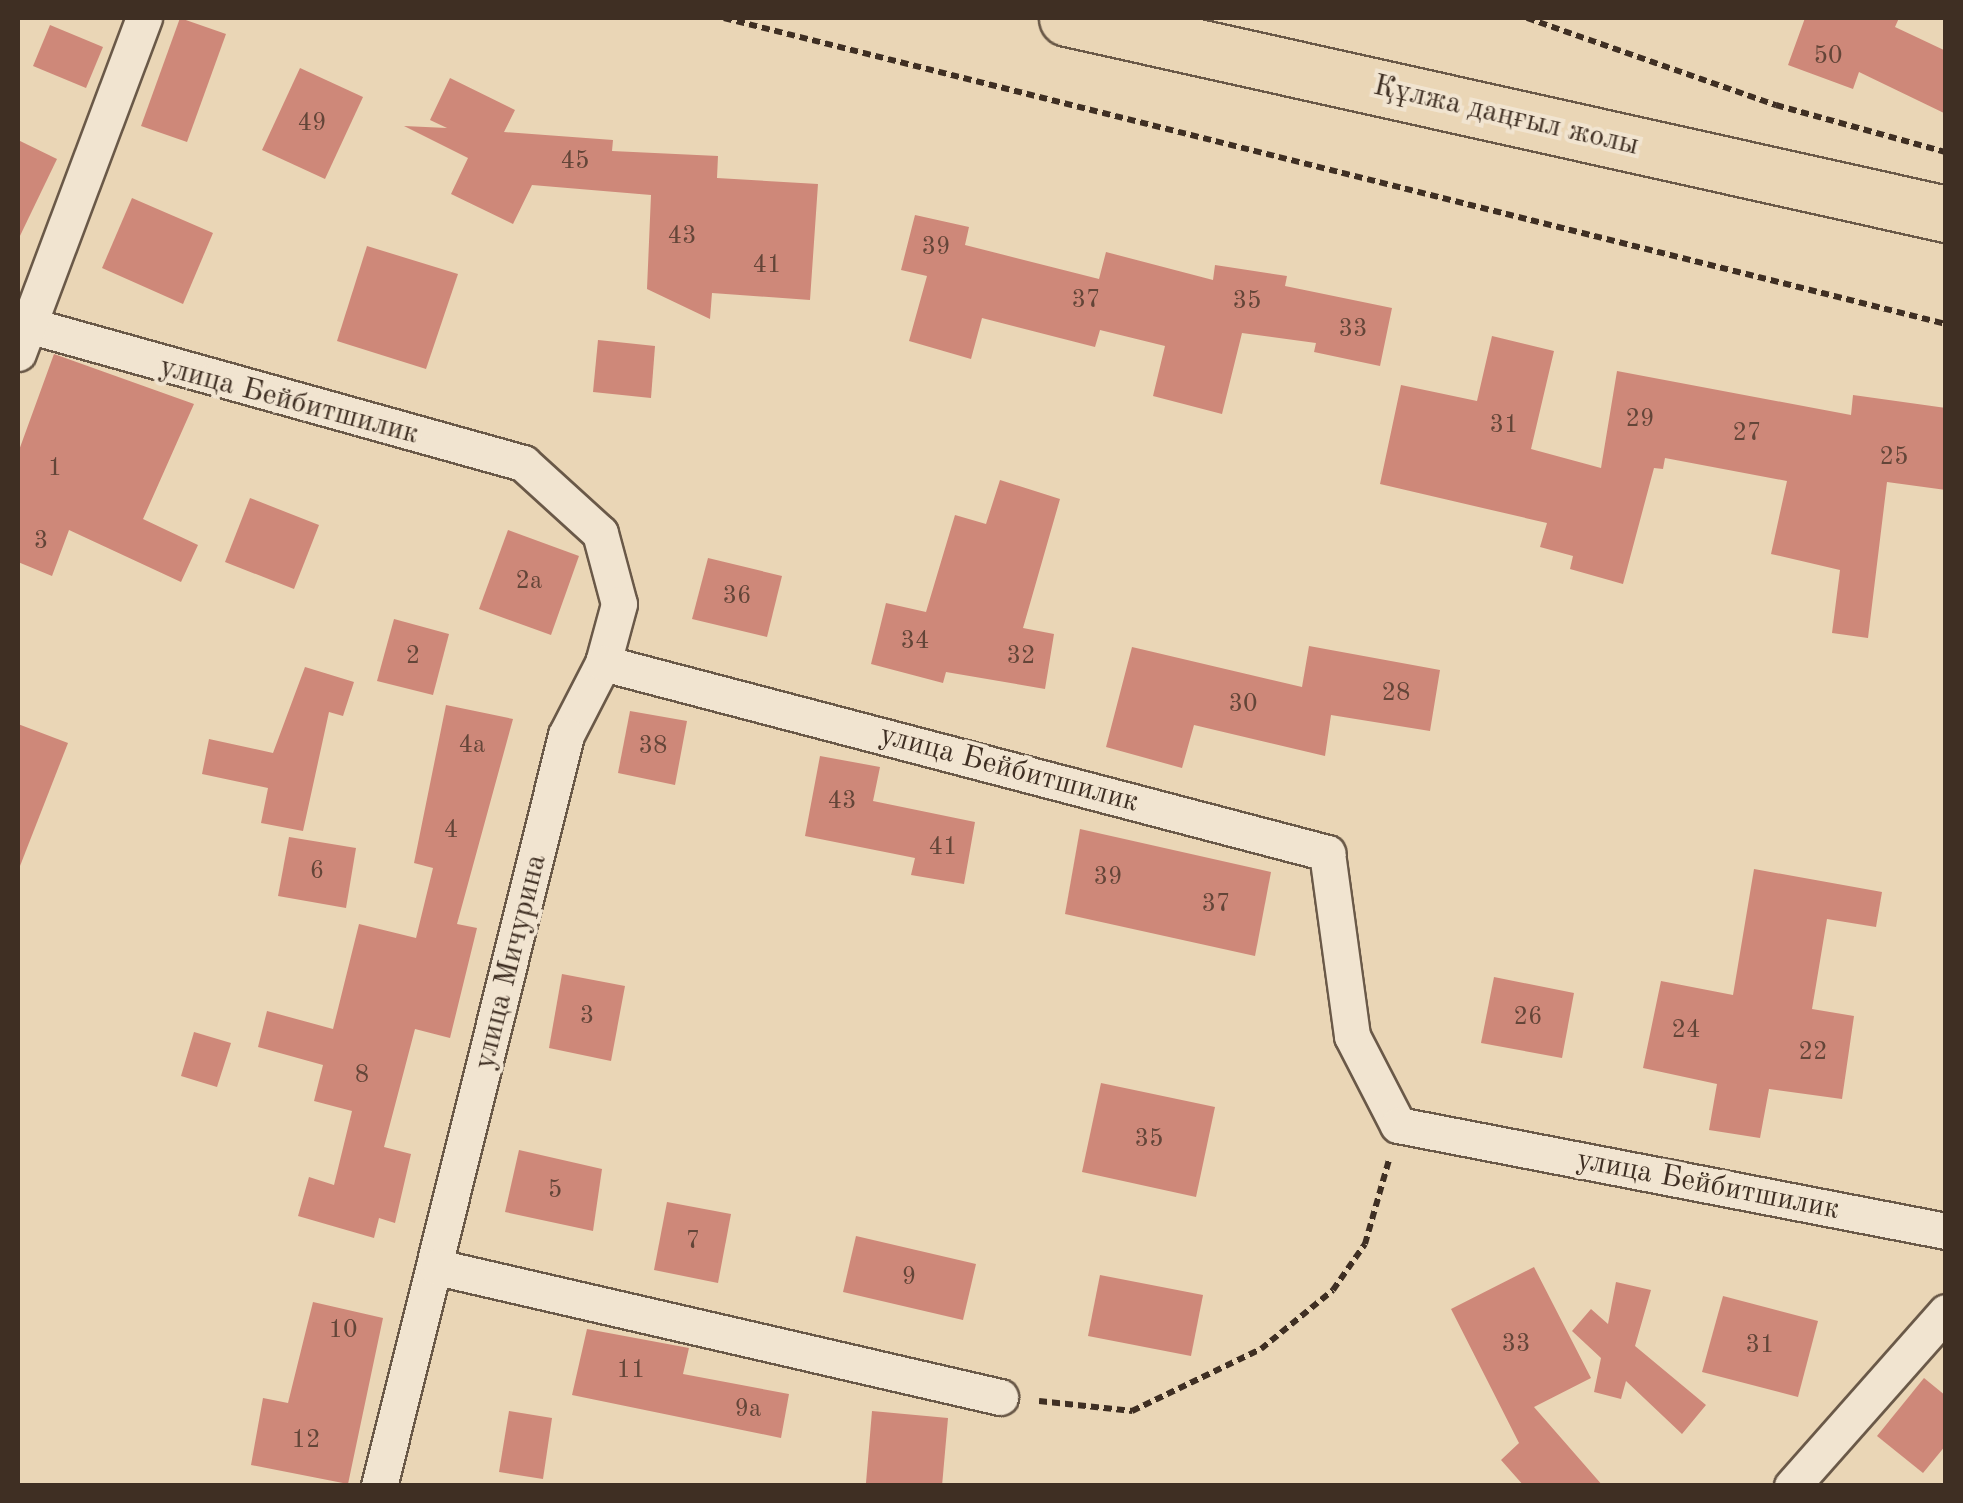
<!DOCTYPE html>
<meta charset="utf-8">
<style>
body{margin:0}
#map{position:relative;width:1963px;height:1503px;overflow:hidden;background:#ead6b6;font-family:"Old Standard TT",serif}
div>[style]{position:absolute}
.building>*{inset:0;background:#ce8879}
.path>*{height:6px;margin-top:-3px;transform-origin:0;background:repeating-linear-gradient(90deg,#3f2f23 0 8px,transparent 0 13px)}
.roads{filter:drop-shadow(2px 0 #6a5948) drop-shadow(-2px 0 #6a5948) drop-shadow(0 2px #6a5948) drop-shadow(0 -2px #6a5948)}
.street>*{height:35px;margin:-17.5px;padding:0 17.5px;transform-origin:17.5px;border-radius:17.5px;background:#f1e4d0}
.primary>*{height:55px;margin:-27.5px;padding:0 27.5px;transform-origin:27.5px;border-radius:27.5px;background:#ead6b6}
span{translate:-50% -50%;white-space:nowrap;text-align:center;line-height:1.15;-webkit-text-stroke:8px #f1e4d0;paint-order:stroke}
.number-label{font-size:25px;color:#634538}
.number-label span{-webkit-text-stroke-width:0}
.street-label{font-size:30px;color:#3f2f23}
.frame{position:absolute;inset:0;border:20px solid #3f2f23;pointer-events:none}
</style>
<div id="map">
<div class="building">
<i style="clip-path:polygon(180px 18px,226px 34px,187px 142px,141px 126px)"></i>
<i style="clip-path:polygon(1805px 18px,1899px 18px,1895px 27px,1946px 51px,1946px 114px,1859px 72px,1853px 89px,1788px 65px)"></i>
<i style="clip-path:polygon(50px 25px,103px 47px,86px 88px,33px 66px)"></i>
<i style="clip-path:polygon(300px 68px,363px 97px,325px 179px,262px 150px)"></i>
<i style="clip-path:polygon(450px 78px,515px 110px,504px 132px,613px 140px,612px 151px,718px 156px,717px 178px,818px 184px,810px 300px,712px 293px,710px 319px,647px 289px,651px 195px,532px 185px,513px 224px,451px 194px,468px 158px,404px 126px,447px 128px,430px 120px)"></i>
<i style="clip-path:polygon(18px 140px,57px 159px,18px 240px)"></i>
<i style="clip-path:polygon(132px 198px,213px 233px,183px 304px,102px 268px)"></i>
<i style="clip-path:polygon(915px 215px,969px 227px,965px 245px,1099px 279px,1106px 252px,1213px 280px,1215px 265px,1287px 276px,1285px 286px,1392px 308px,1380px 366px,1314px 352px,1316px 343px,1242px 333px,1222px 414px,1153px 396px,1165px 346px,1100px 330px,1095px 347px,982px 318px,971px 359px,909px 341px,927px 276px,901px 270px)"></i>
<i style="clip-path:polygon(367px 246px,458px 274px,426px 369px,337px 341px)"></i>
<i style="clip-path:polygon(1492px 336px,1554px 351px,1531px 449px,1601px 468px,1617px 371px,1851px 415px,1853px 395px,1946px 408px,1946px 490px,1887px 482px,1868px 638px,1832px 633px,1840px 570px,1771px 554px,1787px 481px,1665px 458px,1663px 469px,1654px 468px,1623px 584px,1570px 569px,1573px 556px,1540px 547px,1547px 523px,1380px 484px,1401px 385px,1477px 401px)"></i>
<i style="clip-path:polygon(598px 340px,655px 346px,651px 398px,593px 392px)"></i>
<i style="clip-path:polygon(54px 354px,194px 404px,143px 519px,198px 545px,181px 582px,69px 530px,52px 576px,18px 562px,18px 453px)"></i>
<i style="clip-path:polygon(1000px 480px,1060px 499px,1023px 628px,1054px 634px,1045px 689px,946px 672px,943px 683px,871px 664px,886px 603px,926px 612px,955px 515px,986px 524px)"></i>
<i style="clip-path:polygon(250px 498px,319px 525px,294px 589px,225px 562px)"></i>
<i style="clip-path:polygon(508px 530px,579px 556px,551px 635px,479px 609px)"></i>
<i style="clip-path:polygon(708px 558px,782px 576px,767px 637px,692px 619px)"></i>
<i style="clip-path:polygon(394px 619px,449px 634px,433px 695px,377px 681px)"></i>
<i style="clip-path:polygon(1309px 646px,1440px 670px,1430px 731px,1331px 715px,1325px 756px,1194px 725px,1182px 768px,1106px 747px,1132px 647px,1302px 687px)"></i>
<i style="clip-path:polygon(305px 667px,354px 682px,343px 716px,329px 712px,303px 831px,261px 823px,268px 788px,202px 774px,209px 739px,273px 753px)"></i>
<i style="clip-path:polygon(446px 705px,513px 719px,457px 924px,477px 928px,450px 1038px,415px 1029px,384px 1147px,411px 1154px,395px 1223px,379px 1218px,374px 1238px,298px 1216px,309px 1177px,334px 1185px,352px 1111px,314px 1101px,323px 1065px,258px 1047px,267px 1011px,333px 1029px,359px 924px,416px 938px,433px 868px,414px 863px)"></i>
<i style="clip-path:polygon(630px 711px,687px 721px,675px 785px,618px 773px)"></i>
<i style="clip-path:polygon(18px 724px,68px 743px,20px 866px,18px 865px)"></i>
<i style="clip-path:polygon(820px 756px,880px 767px,873px 801px,975px 822px,964px 884px,911px 875px,915px 858px,805px 836px)"></i>
<i style="clip-path:polygon(1080px 829px,1271px 872px,1255px 956px,1065px 914px)"></i>
<i style="clip-path:polygon(289px 837px,356px 848px,346px 908px,278px 896px)"></i>
<i style="clip-path:polygon(1754px 869px,1882px 892px,1876px 927px,1827px 919px,1812px 1009px,1854px 1016px,1842px 1099px,1769px 1089px,1760px 1138px,1709px 1130px,1717px 1084px,1643px 1068px,1661px 981px,1733px 995px)"></i>
<i style="clip-path:polygon(562px 974px,625px 986px,611px 1061px,549px 1048px)"></i>
<i style="clip-path:polygon(1494px 977px,1574px 993px,1562px 1058px,1481px 1043px)"></i>
<i style="clip-path:polygon(194px 1032px,231px 1043px,217px 1087px,181px 1076px)"></i>
<i style="clip-path:polygon(1101px 1083px,1215px 1107px,1196px 1197px,1082px 1172px)"></i>
<i style="clip-path:polygon(519px 1150px,602px 1169px,593px 1231px,505px 1212px)"></i>
<i style="clip-path:polygon(667px 1202px,731px 1214px,718px 1283px,654px 1270px)"></i>
<i style="clip-path:polygon(856px 1236px,976px 1264px,963px 1320px,843px 1292px)"></i>
<i style="clip-path:polygon(1534px 1267px,1591px 1378px,1534px 1407px,1603px 1486px,1524px 1486px,1501px 1460px,1519px 1443px,1451px 1309px)"></i>
<i style="clip-path:polygon(1100px 1275px,1203px 1295px,1191px 1356px,1088px 1336px)"></i>
<i style="clip-path:polygon(1616px 1282px,1651px 1290px,1635px 1346px,1706px 1405px,1682px 1434px,1626px 1381px,1621px 1399px,1594px 1392px,1601px 1358px,1572px 1331px,1591px 1309px,1608px 1324px)"></i>
<i style="clip-path:polygon(1723px 1296px,1818px 1321px,1798px 1397px,1702px 1372px)"></i>
<i style="clip-path:polygon(313px 1302px,383px 1318px,348px 1484px,251px 1465px,263px 1398px,288px 1403px)"></i>
<i style="clip-path:polygon(587px 1329px,689px 1348px,683px 1374px,789px 1394px,781px 1438px,572px 1395px)"></i>
<i style="clip-path:polygon(1924px 1378px,1946px 1396px,1946px 1445px,1923px 1473px,1877px 1436px)"></i>
<i style="clip-path:polygon(509px 1411px,552px 1418px,543px 1479px,499px 1472px)"></i>
<i style="clip-path:polygon(872px 1411px,948px 1418px,942px 1486px,866px 1483px)"></i>
</div>
<div class="path">
<i style="left:724px;top:18px;width:1260px;rotate:14.06deg"></i>
<i style="left:1527px;top:18px;width:264px;rotate:19.3deg"></i>
<i style="left:1776px;top:105px;width:176px;rotate:15.5deg"></i>
<i style="left:1039px;top:1401px;width:94px;rotate:6.1deg"></i>
<i style="left:1132px;top:1411px;width:143px;rotate:-25.7deg"></i>
<i style="left:1261px;top:1349px;width:93px;rotate:-39.3deg"></i>
<i style="left:1333px;top:1290px;width:56px;rotate:-55.2deg"></i>
<i style="left:1365px;top:1244px;width:87px;rotate:-74.1deg"></i>
</div>
<div class="roads">
<div class="street">
<i style="left:28px;top:325px;width:514px;rotate:15.58deg"></i>
<i style="left:523px;top:463px;width:104px;rotate:42.3deg"></i>
<i style="left:600px;top:533px;width:73px;rotate:75deg"></i>
<i style="left:619px;top:604px;width:61px;rotate:105.2deg"></i>
<i style="left:603px;top:663px;width:81px;rotate:117.2deg"></i>
<i style="left:566px;top:735px;width:774px;rotate:103.98deg"></i>
<i style="left:18px;top:353px;width:358px;rotate:-69.4deg"></i>
<i style="left:603px;top:663px;width:749px;rotate:14.7deg"></i>
<i style="left:1327px;top:853px;width:185px;rotate:82.2deg"></i>
<i style="left:1352px;top:1036px;width:100px;rotate:62.7deg"></i>
<i style="left:1398px;top:1125px;width:558px;rotate:10.95deg"></i>
<i style="left:437px;top:1267px;width:578px;rotate:13deg"></i>
<i style="left:1792px;top:1486px;width:232px;rotate:-48.5deg"></i>
</div>
<div class="primary">
<i style="left:1067px;top:18px;width:901px;rotate:12.57deg"></i>
</div>
</div>
<div class="number-label">
<span style="left:1828px;top:57px">50</span>
<span style="left:312px;top:124px">49</span>
<span style="left:575px;top:162px">45</span>
<span style="left:682px;top:237px">43</span>
<span style="left:936px;top:248px">39</span>
<span style="left:767px;top:266px">41</span>
<span style="left:1086px;top:301px">37</span>
<span style="left:1247px;top:302px">35</span>
<span style="left:1353px;top:330px">33</span>
<span style="left:1640px;top:420px">29</span>
<span style="left:1504px;top:426px">31</span>
<span style="left:1747px;top:434px">27</span>
<span style="left:1894px;top:458px">25</span>
<span style="left:55px;top:469px">1</span>
<span style="left:41px;top:542px">3</span>
<span style="left:529px;top:582px">2а</span>
<span style="left:737px;top:597px">36</span>
<span style="left:915px;top:642px">34</span>
<span style="left:413px;top:657px">2</span>
<span style="left:1021px;top:657px">32</span>
<span style="left:1396px;top:694px">28</span>
<span style="left:1243px;top:705px">30</span>
<span style="left:472px;top:746px">4а</span>
<span style="left:653px;top:747px">38</span>
<span style="left:842px;top:802px">43</span>
<span style="left:451px;top:831px">4</span>
<span style="left:943px;top:848px">41</span>
<span style="left:317px;top:872px">6</span>
<span style="left:1108px;top:878px">39</span>
<span style="left:1216px;top:905px">37</span>
<span style="left:587px;top:1017px">3</span>
<span style="left:1528px;top:1018px">26</span>
<span style="left:1686px;top:1031px">24</span>
<span style="left:1813px;top:1053px">22</span>
<span style="left:362px;top:1076px">8</span>
<span style="left:1149px;top:1140px">35</span>
<span style="left:555px;top:1191px">5</span>
<span style="left:693px;top:1242px">7</span>
<span style="left:909px;top:1278px">9</span>
<span style="left:343px;top:1331px">10</span>
<span style="left:1516px;top:1345px">33</span>
<span style="left:1760px;top:1346px">31</span>
<span style="left:631px;top:1371px">11</span>
<span style="left:748px;top:1410px">9а</span>
<span style="left:306px;top:1441px">12</span>
</div>
<div class="street-label">
<span style="left:1506px;top:116px;rotate:13deg">Құлжа даңғыл жолы</span>
<span style="left:289px;top:401px;rotate:15deg">улица Бейбитшилик</span>
<span style="left:1009px;top:769px;rotate:15deg">улица Бейбитшилик</span>
<span style="left:511px;top:962px;rotate:-76deg">улица Мичурина</span>
<span style="left:1708px;top:1185px;rotate:11deg">улица Бейбитшилик</span>
</div>
<div class="frame"></div>
</div>
